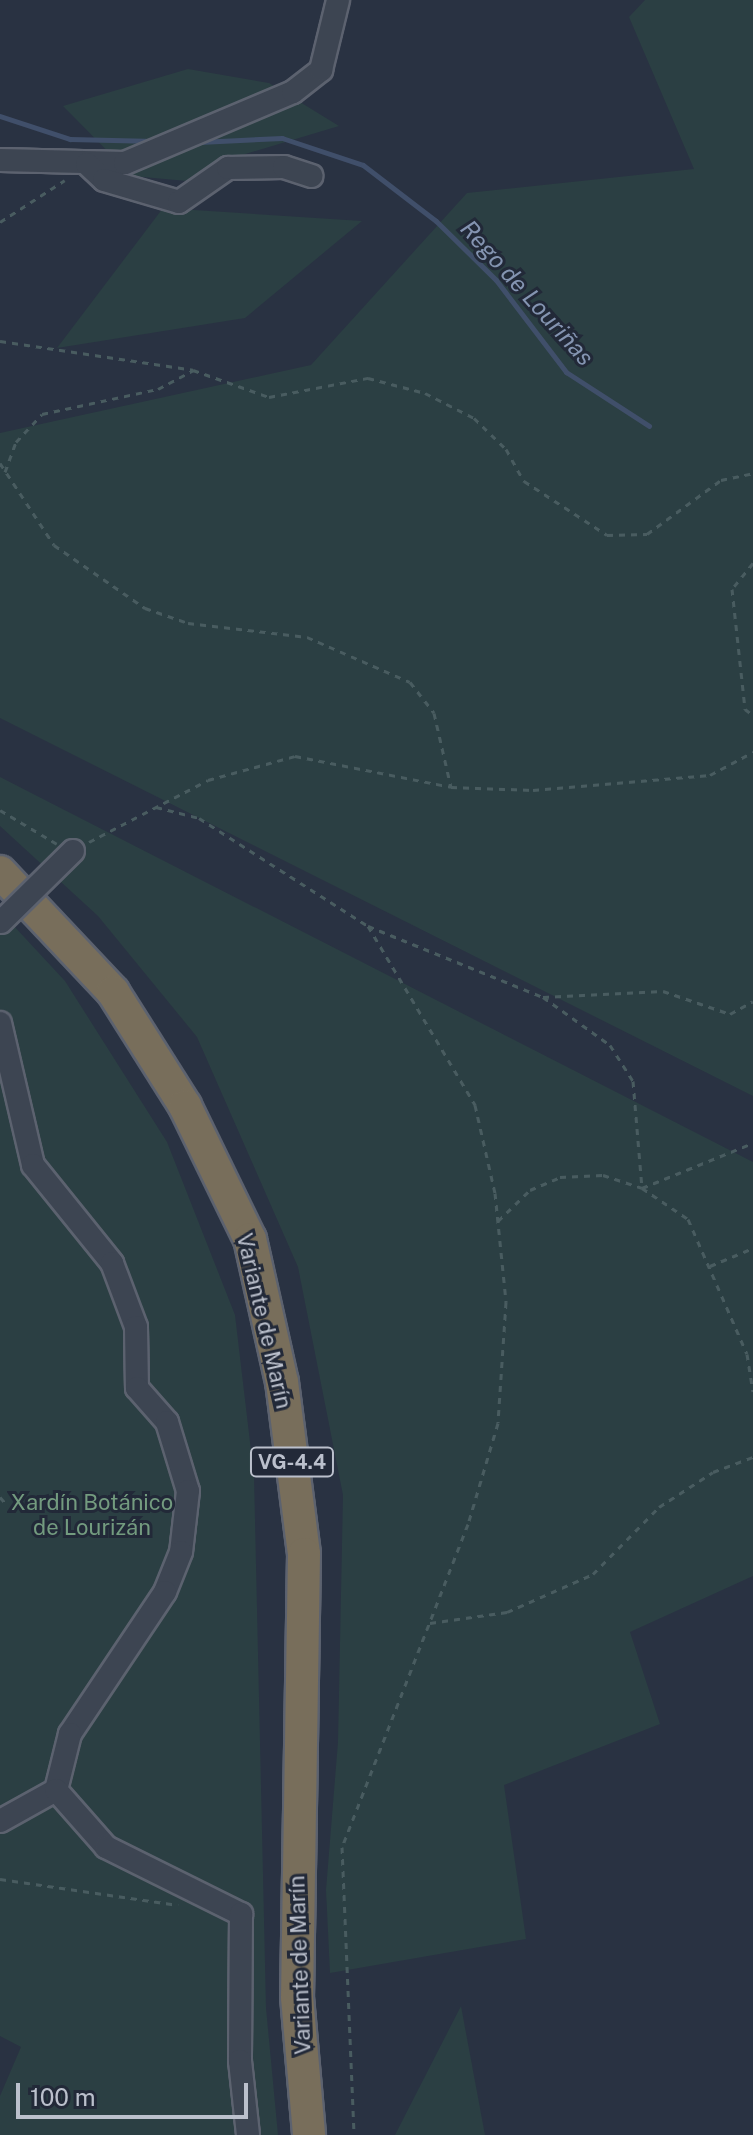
<!DOCTYPE html>
<meta charset="utf-8">
<style>
body{margin:0}
#map{position:relative;width:753px;height:2135px;overflow:hidden;background:#293242;font-family:"Public Sans",sans-serif}
div>[style]{position:absolute}
.green>*{inset:0;background:#2b3f43}
.stream>*{height:5px;margin:-2.5px;padding:0 2.5px;transform-origin:2.5px;border-radius:2.5px;background:#404f6a}
.path>*{height:3px;margin-top:-1.5px;transform-origin:0;background:repeating-linear-gradient(90deg,#495c60 0 6px,transparent 0 12px)}
.roads{filter:drop-shadow(2px 0 #5c626f) drop-shadow(-2px 0 #5c626f) drop-shadow(0 2px #5c626f) drop-shadow(0 -2px #5c626f)}
.minor>*{height:22px;margin:-11px;padding:0 11px;transform-origin:11px;border-radius:11px;background:#3d4552}
.highway>*{height:32px;margin:-16px;padding:0 16px;transform-origin:16px;border-radius:16px;background:#786e5b}
.bridges{filter:drop-shadow(2px 0 #5c626f) drop-shadow(-2px 0 #5c626f) drop-shadow(0 2px #5c626f) drop-shadow(0 -2px #5c626f)}
.minor-bridge>*{height:22px;margin:-11px;padding:0 11px;transform-origin:11px;border-radius:11px;background:#3d4552}
span{translate:-50% -50%;white-space:nowrap;text-align:center;line-height:1.15;-webkit-text-stroke:6px #222938;paint-order:stroke}
.shield-label span{padding:2px 6px;background:#222938;border:2px solid;border-radius:6px;-webkit-text-stroke-width:0}
.shield-label{font-size:20px;color:#bbc0cc;font-weight:700}
.street-label{font-size:22px;color:#bbc0cc}
.park-label{font-size:22px;color:#739b7f}
.water-label{font-size:24px;color:#8494b1;font-style:italic}
.scale{position:absolute;left:16px;top:2083px;width:232px;height:36px;box-sizing:border-box;border:4px solid #bbc0cc;border-top:0;padding-left:10px;font-size:24px;line-height:28px;white-space:nowrap;color:#bbc0cc;-webkit-text-stroke:6px #222938;paint-order:stroke}
</style>
<div id="map">
<div class="green">
<i style="clip-path:polygon(645px 0,753px 0,753px 1096px,0 718px,0 433px,311px 365px,467px 193px,694px 169px,629px 17px)"></i>
<i style="clip-path:polygon(188px 69px,269px 83px,339px 126px,242px 155px,187px 181px,132px 176px,63px 106px)"></i>
<i style="clip-path:polygon(163px 208px,362px 221px,245px 318px,57px 348px)"></i>
<i style="clip-path:polygon(0 777px,753px 1162px,753px 1576px,630px 1632px,660px 1724px,504px 1785px,526px 1939px,330px 1973px,326px 1890px,338px 1742px,343px 1495px,298px 1267px,197px 1037px,98px 916px,0 826px)"></i>
<i style="clip-path:polygon(0 911px,65px 981px,167px 1142px,235px 1315px,254px 1476px,266px 2008px,278px 2135px,0 2135px,0 2096px,21px 2047px,0 2036px)"></i>
<i style="clip-path:polygon(461px 2006px,485px 2135px,395px 2135px)"></i>
</div>
<div class="stream">
<i style="left:0;top:116px;width:74px;rotate:18.2deg"></i>
<i style="left:70px;top:139px;width:85px;rotate:1.3deg"></i>
<i style="left:199px;top:142px;width:83px;rotate:-2.8deg"></i>
<i style="left:282px;top:138px;width:85px;rotate:18.4deg"></i>
<i style="left:363px;top:165px;width:92px;rotate:37.5deg"></i>
<i style="left:436px;top:221px;width:84px;rotate:44.5deg"></i>
<i style="left:496px;top:280px;width:116px;rotate:52.7deg"></i>
<i style="left:566px;top:372px;width:99px;rotate:33deg"></i>
</div>
<div class="path">
<i style="left:0;top:222px;width:77px;rotate:-32.9deg"></i>
<i style="left:0;top:341px;width:195px;rotate:8.5deg"></i>
<i style="left:193px;top:370px;width:81px;rotate:19.6deg"></i>
<i style="left:269px;top:397px;width:101px;rotate:-10.9deg"></i>
<i style="left:368px;top:378px;width:59px;rotate:14.7deg"></i>
<i style="left:425px;top:393px;width:55px;rotate:27deg"></i>
<i style="left:474px;top:418px;width:45px;rotate:44.1deg"></i>
<i style="left:506px;top:449px;width:37px;rotate:61deg"></i>
<i style="left:524px;top:481px;width:99px;rotate:33deg"></i>
<i style="left:607px;top:535px;width:40px;rotate:-1.4deg"></i>
<i style="left:647px;top:534px;width:92px;rotate:-36.1deg"></i>
<i style="left:721px;top:480px;width:33px;rotate:-12deg"></i>
<i style="left:0;top:463px;width:98px;rotate:56.6deg"></i>
<i style="left:54px;top:545px;width:111px;rotate:34.7deg"></i>
<i style="left:145px;top:608px;width:46px;rotate:19.2deg"></i>
<i style="left:188px;top:623px;width:120px;rotate:6.7deg"></i>
<i style="left:307px;top:637px;width:112px;rotate:23.6deg"></i>
<i style="left:410px;top:682px;width:39px;rotate:52deg"></i>
<i style="left:434px;top:713px;width:76px;rotate:77.1deg"></i>
<i style="left:5px;top:472px;width:32px;rotate:-70deg"></i>
<i style="left:16px;top:442px;width:38px;rotate:-47deg"></i>
<i style="left:42px;top:414px;width:119px;rotate:-12.2deg"></i>
<i style="left:158px;top:389px;width:40px;rotate:-28deg"></i>
<i style="left:753px;top:563px;width:33px;rotate:129deg"></i>
<i style="left:732px;top:589px;width:121px;rotate:83.8deg"></i>
<i style="left:745px;top:709px;width:10px;rotate:37deg"></i>
<i style="left:156px;top:807px;width:44px;rotate:14.3deg"></i>
<i style="left:199px;top:818px;width:201px;rotate:32.6deg"></i>
<i style="left:368px;top:926px;width:209px;rotate:59.1deg"></i>
<i style="left:475px;top:1105px;width:90px;rotate:77.2deg"></i>
<i style="left:495px;top:1193px;width:110px;rotate:84.2deg"></i>
<i style="left:506px;top:1302px;width:121px;rotate:93.8deg"></i>
<i style="left:498px;top:1423px;width:105px;rotate:106.5deg"></i>
<i style="left:468px;top:1524px;width:347px;rotate:111.3deg"></i>
<i style="left:342px;top:1847px;width:288px;rotate:87.6deg"></i>
<i style="left:0;top:810px;width:66px;rotate:30.8deg"></i>
<i style="left:89px;top:842px;width:134px;rotate:-27.5deg"></i>
<i style="left:208px;top:780px;width:90px;rotate:-15.4deg"></i>
<i style="left:295px;top:756px;width:159px;rotate:11.2deg"></i>
<i style="left:451px;top:787px;width:82px;rotate:2.1deg"></i>
<i style="left:533px;top:790px;width:178px;rotate:-4.8deg"></i>
<i style="left:710px;top:775px;width:49px;rotate:-28.1deg"></i>
<i style="left:368px;top:926px;width:189px;rotate:22.1deg"></i>
<i style="left:543px;top:997px;width:82px;rotate:35.6deg"></i>
<i style="left:610px;top:1045px;width:43px;rotate:57.4deg"></i>
<i style="left:633px;top:1081px;width:107px;rotate:85.2deg"></i>
<i style="left:642px;top:1188px;width:55px;rotate:34deg"></i>
<i style="left:688px;top:1219px;width:147px;rotate:66.4deg"></i>
<i style="left:747px;top:1354px;width:38px;rotate:81deg"></i>
<i style="left:543px;top:997px;width:120px;rotate:-2.9deg"></i>
<i style="left:663px;top:991px;width:71px;rotate:18.9deg"></i>
<i style="left:730px;top:1014px;width:26px;rotate:-29deg"></i>
<i style="left:498px;top:1221px;width:45px;rotate:-44.1deg"></i>
<i style="left:530px;top:1190px;width:33px;rotate:-23deg"></i>
<i style="left:560px;top:1177px;width:43px;rotate:-2.7deg"></i>
<i style="left:603px;top:1175px;width:41px;rotate:18.4deg"></i>
<i style="left:642px;top:1188px;width:120px;rotate:-22.1deg"></i>
<i style="left:710px;top:1266px;width:47px;rotate:-22.7deg"></i>
<i style="left:0;top:1497px;width:9px;rotate:49deg"></i>
<i style="left:430px;top:1623px;width:78px;rotate:-8.1deg"></i>
<i style="left:507px;top:1612px;width:94px;rotate:-23.8deg"></i>
<i style="left:593px;top:1574px;width:94px;rotate:-45.4deg"></i>
<i style="left:659px;top:1507px;width:64px;rotate:-32.9deg"></i>
<i style="left:713px;top:1472px;width:43px;rotate:-20.6deg"></i>
<i style="left:0;top:1879px;width:180px;rotate:8.3deg"></i>
</div>
<div class="roads">
<div class="minor">
<i style="left:0;top:160px;width:125px;rotate:1.4deg"></i>
<i style="left:125px;top:163px;width:182px;rotate:-22.9deg"></i>
<i style="left:293px;top:92px;width:36px;rotate:-38deg"></i>
<i style="left:321px;top:70px;width:72px;rotate:-76.3deg"></i>
<i style="left:87px;top:164px;width:23px;rotate:43deg"></i>
<i style="left:104px;top:180px;width:78px;rotate:16.3deg"></i>
<i style="left:179px;top:202px;width:60px;rotate:-34.8deg"></i>
<i style="left:228px;top:168px;width:56px;rotate:-1deg"></i>
<i style="left:284px;top:167px;width:29px;rotate:18deg"></i>
<i style="left:0;top:1023px;width:146px;rotate:76.9deg"></i>
<i style="left:33px;top:1165px;width:126px;rotate:51.1deg"></i>
<i style="left:112px;top:1263px;width:68px;rotate:69.4deg"></i>
<i style="left:136px;top:1327px;width:61px;rotate:89.1deg"></i>
<i style="left:137px;top:1388px;width:45px;rotate:48.6deg"></i>
<i style="left:167px;top:1422px;width:72px;rotate:73.1deg"></i>
<i style="left:188px;top:1491px;width:61px;rotate:96.5deg"></i>
<i style="left:181px;top:1552px;width:43px;rotate:111.8deg"></i>
<i style="left:165px;top:1592px;width:171px;rotate:123.8deg"></i>
<i style="left:70px;top:1734px;width:58px;rotate:104deg"></i>
<i style="left:56px;top:1790px;width:64px;rotate:151deg"></i>
<i style="left:56px;top:1790px;width:76px;rotate:48.7deg"></i>
<i style="left:106px;top:1847px;width:151px;rotate:26.4deg"></i>
<i style="left:241px;top:1914px;width:147px;rotate:90.4deg"></i>
<i style="left:240px;top:2061px;width:74px;rotate:83.8deg"></i>
</div>
<div class="highway">
<i style="left:0;top:872px;width:165px;rotate:46.7deg"></i>
<i style="left:113px;top:992px;width:135px;rotate:57.7deg"></i>
<i style="left:185px;top:1106px;width:148px;rotate:64deg"></i>
<i style="left:250px;top:1239px;width:147px;rotate:77.4deg"></i>
<i style="left:282px;top:1382px;width:173px;rotate:82.7deg"></i>
<i style="left:304px;top:1554px;width:443px;rotate:90.9deg"></i>
<i style="left:297px;top:1997px;width:139px;rotate:85deg"></i>
</div>
</div>
<div class="bridges">
<div class="minor-bridge">
<i style="left:1px;top:922px;width:101px;rotate:-44.6deg"></i>
</div>
</div>
<div class="shield-label">
<span style="left:292px;top:1462px">VG-4.4</span>
</div>
<div class="street-label">
<span style="left:264px;top:1321px;rotate:77deg">Variante de Marín</span>
<span style="left:300px;top:1965px;rotate:-92deg">Variante de Marín</span>
</div>
<div class="park-label">
<span style="left:92px;top:1515px">Xardín Botánico<br>de Lourizán</span>
</div>
<div class="water-label">
<span style="left:527px;top:293px;rotate:48deg">Rego de Louriñas</span>
</div>
<div class="scale">100 m</div>
</div>
